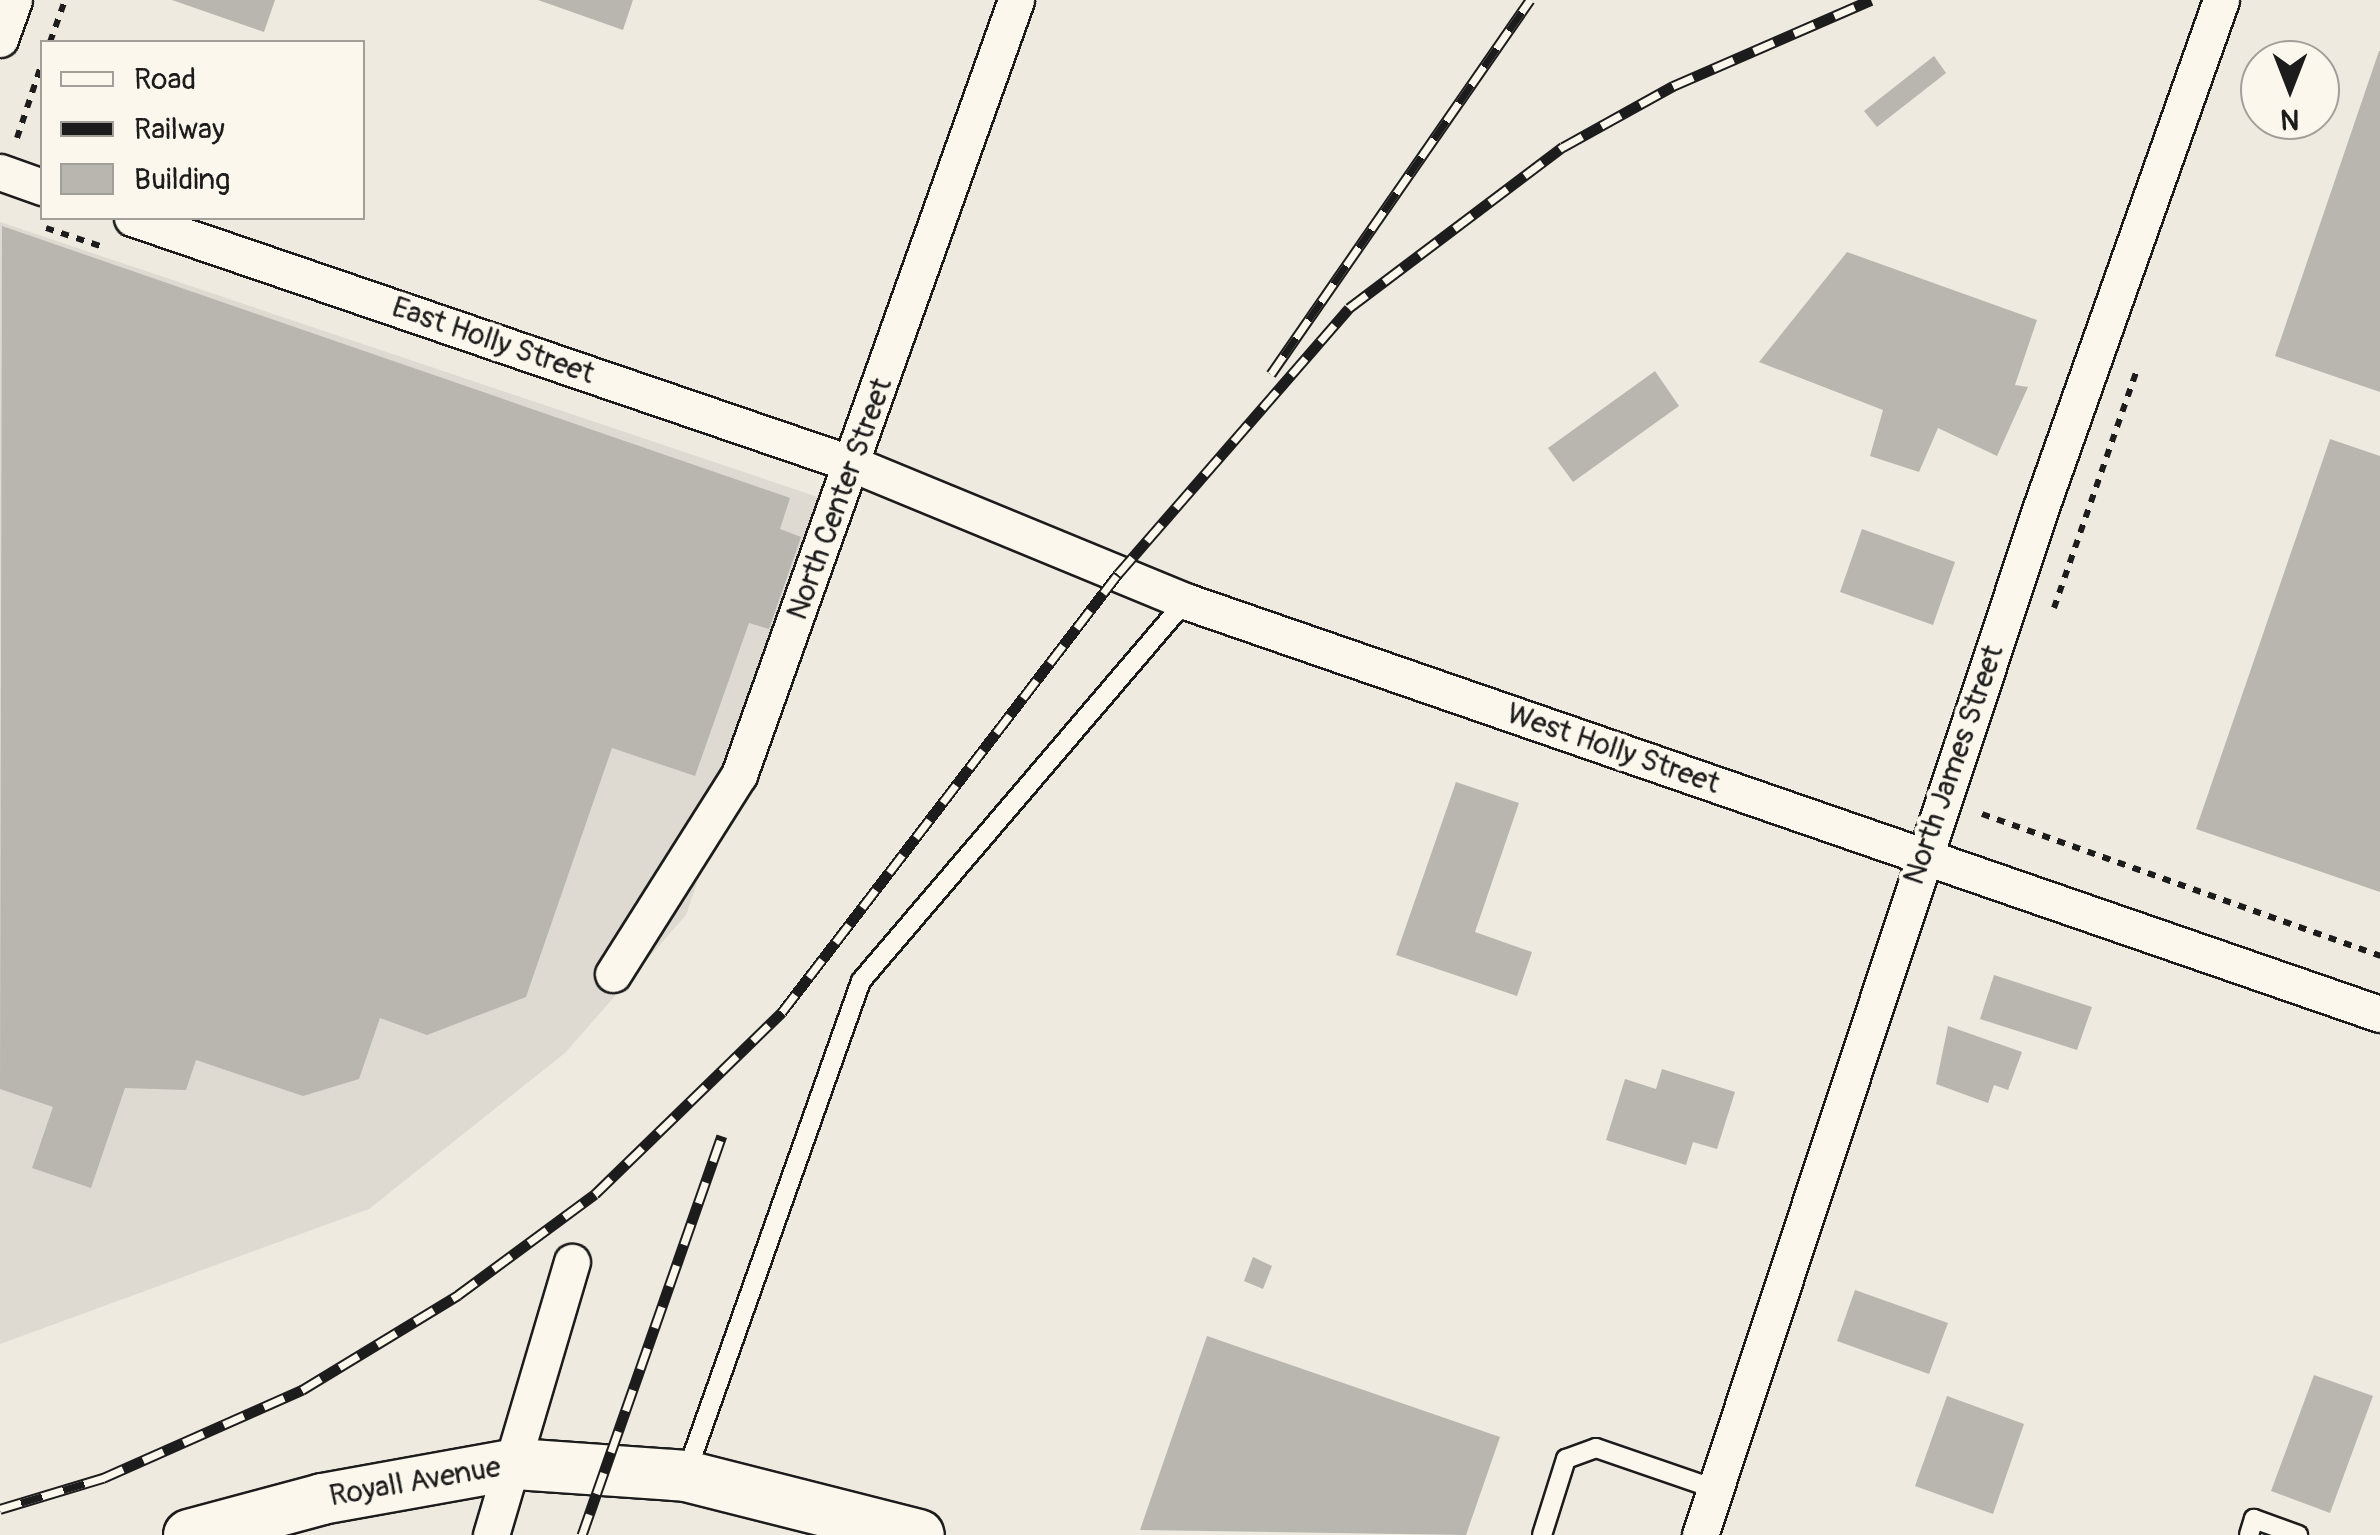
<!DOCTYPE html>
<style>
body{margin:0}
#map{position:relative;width:2380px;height:1535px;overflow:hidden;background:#eeeadf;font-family:Pangolin,sans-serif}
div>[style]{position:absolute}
.built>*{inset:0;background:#dedad1}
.building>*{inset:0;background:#b9b6af}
.path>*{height:6px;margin-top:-3px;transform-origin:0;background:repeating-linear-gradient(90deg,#1c1c1c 0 8px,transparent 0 16px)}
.roads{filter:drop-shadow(2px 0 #1c1c1c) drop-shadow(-2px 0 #1c1c1c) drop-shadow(0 2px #1c1c1c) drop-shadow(0 -2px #1c1c1c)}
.lane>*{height:18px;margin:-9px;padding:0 9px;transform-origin:9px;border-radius:9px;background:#fbf7ec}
.street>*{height:35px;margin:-17.5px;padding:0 17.5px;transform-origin:17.5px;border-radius:17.5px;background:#fbf7ec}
.secondary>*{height:50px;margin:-25px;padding:0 25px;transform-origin:25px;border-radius:25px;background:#fbf7ec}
.rail>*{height:11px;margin-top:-5.5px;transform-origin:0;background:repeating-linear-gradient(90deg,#fbf7ec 0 22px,#1c1c1c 0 44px);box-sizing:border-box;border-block:2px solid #1c1c1c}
span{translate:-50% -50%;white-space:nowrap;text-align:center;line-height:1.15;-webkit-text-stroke:9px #fbf7ec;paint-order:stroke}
.street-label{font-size:30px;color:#1c1c1c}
.legend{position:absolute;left:40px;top:40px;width:325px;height:180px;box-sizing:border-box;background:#fbf7ec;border:2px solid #a29f99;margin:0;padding:12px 18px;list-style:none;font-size:30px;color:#1c1c1c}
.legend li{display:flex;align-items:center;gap:20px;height:50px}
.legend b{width:50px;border:2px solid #a29f99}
.north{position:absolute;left:2240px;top:40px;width:100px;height:100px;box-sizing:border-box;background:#fbf7ec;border:2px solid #a29f99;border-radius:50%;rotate:180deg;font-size:28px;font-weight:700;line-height:40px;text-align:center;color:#1c1c1c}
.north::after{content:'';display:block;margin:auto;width:35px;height:45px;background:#1c1c1c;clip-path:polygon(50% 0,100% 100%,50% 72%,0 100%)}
</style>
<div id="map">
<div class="built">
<i style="clip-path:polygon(0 222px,827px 500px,686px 915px,565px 1053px,369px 1209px,0 1344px)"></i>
</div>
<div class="building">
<i style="clip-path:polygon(172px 0,275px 0,264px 32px)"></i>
<i style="clip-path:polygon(538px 0,633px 0,623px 30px)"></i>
<i style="clip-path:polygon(2379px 51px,2380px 51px,2380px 392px,2275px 356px)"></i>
<i style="clip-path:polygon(1934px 56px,1946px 73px,1877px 127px,1864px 111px)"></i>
<i style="clip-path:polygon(2px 226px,790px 498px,780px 529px,801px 537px,769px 629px,749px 623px,695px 776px,612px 748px,526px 997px,427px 1035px,380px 1018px,359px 1079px,303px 1096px,196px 1060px,186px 1090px,125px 1088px,91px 1188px,32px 1168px,53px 1107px,0 1089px)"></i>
<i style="clip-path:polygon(1847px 252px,2037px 320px,2015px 385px,2028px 387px,1997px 456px,1938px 428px,1919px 472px,1870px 456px,1883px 410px,1759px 362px)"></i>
<i style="clip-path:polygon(1655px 371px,1679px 406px,1573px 482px,1548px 448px)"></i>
<i style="clip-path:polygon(2330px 439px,2380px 456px,2380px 892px,2196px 829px)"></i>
<i style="clip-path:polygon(1862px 529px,1955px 562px,1933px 625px,1840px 592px)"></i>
<i style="clip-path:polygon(1456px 782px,1519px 803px,1475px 932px,1532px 952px,1517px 996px,1396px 955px)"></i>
<i style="clip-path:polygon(1994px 975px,2092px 1007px,2077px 1050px,1980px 1019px)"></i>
<i style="clip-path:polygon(1948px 1026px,2022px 1052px,2008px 1090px,1994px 1085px,1988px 1103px,1936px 1084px)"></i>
<i style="clip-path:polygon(1662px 1069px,1735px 1092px,1717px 1149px,1693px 1142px,1686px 1165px,1606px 1140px,1625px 1079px,1656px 1089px)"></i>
<i style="clip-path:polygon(1253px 1257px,1272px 1266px,1263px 1289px,1244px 1281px)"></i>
<i style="clip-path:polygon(1855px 1290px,1948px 1323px,1929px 1374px,1837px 1341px)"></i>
<i style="clip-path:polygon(1207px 1336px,1500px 1437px,1466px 1535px,1140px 1530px)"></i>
<i style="clip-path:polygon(2314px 1375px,2373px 1396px,2330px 1513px,2271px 1491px)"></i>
<i style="clip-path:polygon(1947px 1396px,2024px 1424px,1993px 1514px,1915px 1486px)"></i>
</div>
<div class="path">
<i style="left:50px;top:42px;width:45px;rotate:-70.3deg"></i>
<i style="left:17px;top:138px;width:79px;rotate:-71.6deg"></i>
<i style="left:46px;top:228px;width:63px;rotate:18.4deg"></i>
<i style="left:2054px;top:608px;width:252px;rotate:-70.8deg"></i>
<i style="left:1982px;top:814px;width:423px;rotate:19.6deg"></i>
</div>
<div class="roads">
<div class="lane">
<i style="left:687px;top:1471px;width:520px;rotate:-70.45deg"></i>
<i style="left:861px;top:981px;width:499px;rotate:-49.5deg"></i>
<i style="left:1542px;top:1535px;width:80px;rotate:-72.5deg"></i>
<i style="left:1566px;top:1459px;width:32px;rotate:-20deg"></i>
<i style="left:1596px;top:1448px;width:126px;rotate:19deg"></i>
<i style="left:2249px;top:1535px;width:17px;rotate:-73deg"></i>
<i style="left:2254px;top:1519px;width:47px;rotate:20deg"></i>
</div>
<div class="street">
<i style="left:0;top:39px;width:41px;rotate:-70.3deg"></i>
<i style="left:0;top:172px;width:45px;rotate:19.7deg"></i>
<i style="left:132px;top:218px;width:764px;rotate:18.86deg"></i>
<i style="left:855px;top:465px;width:357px;rotate:22.4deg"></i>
<i style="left:1185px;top:601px;width:1264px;rotate:19.07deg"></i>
<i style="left:613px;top:974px;width:236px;rotate:-57.7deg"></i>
<i style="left:739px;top:775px;width:823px;rotate:-70.33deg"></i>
<i style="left:491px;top:1535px;width:285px;rotate:-73.5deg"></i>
<i style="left:1700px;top:1535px;width:1080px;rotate:-71.65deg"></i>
<i style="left:2040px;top:510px;width:541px;rotate:-70.46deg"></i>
</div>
<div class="secondary">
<i style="left:189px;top:1535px;width:138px;rotate:-15.1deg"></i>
<i style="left:322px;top:1499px;width:197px;rotate:-10.2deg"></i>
<i style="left:516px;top:1464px;width:170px;rotate:4deg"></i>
<i style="left:686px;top:1476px;width:240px;rotate:14.2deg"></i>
</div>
</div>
<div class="rail">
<i style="left:1271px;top:374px;width:455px;rotate:-55.3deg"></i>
<i style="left:0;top:1509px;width:108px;rotate:-16.8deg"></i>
<i style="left:103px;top:1478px;width:218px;rotate:-23.9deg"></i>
<i style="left:302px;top:1390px;width:183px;rotate:-31.3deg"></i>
<i style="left:458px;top:1295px;width:170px;rotate:-36.4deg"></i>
<i style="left:595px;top:1194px;width:261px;rotate:-44.2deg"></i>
<i style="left:782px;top:1012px;width:552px;rotate:-52.51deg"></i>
<i style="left:1118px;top:574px;width:352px;rotate:-49deg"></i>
<i style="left:1349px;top:308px;width:268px;rotate:-37deg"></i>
<i style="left:1563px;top:147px;width:126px;rotate:-29deg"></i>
<i style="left:1673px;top:86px;width:216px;rotate:-23.5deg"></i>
<i style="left:582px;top:1535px;width:423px;rotate:-70.7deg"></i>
</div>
<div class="street-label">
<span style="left:493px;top:341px;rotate:19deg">East Holly Street</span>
<span style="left:840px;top:499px;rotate:-70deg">North Center Street</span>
<span style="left:1613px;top:749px;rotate:19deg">West Holly Street</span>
<span style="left:1954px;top:765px;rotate:-71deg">North James Street</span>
<span style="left:415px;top:1482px;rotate:-10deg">Royall Avenue</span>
</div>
<ul class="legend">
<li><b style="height:12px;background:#fbf7ec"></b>Road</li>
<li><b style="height:12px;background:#1c1c1c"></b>Railway</li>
<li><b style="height:28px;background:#b9b6af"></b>Building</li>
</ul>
<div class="north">N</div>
</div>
